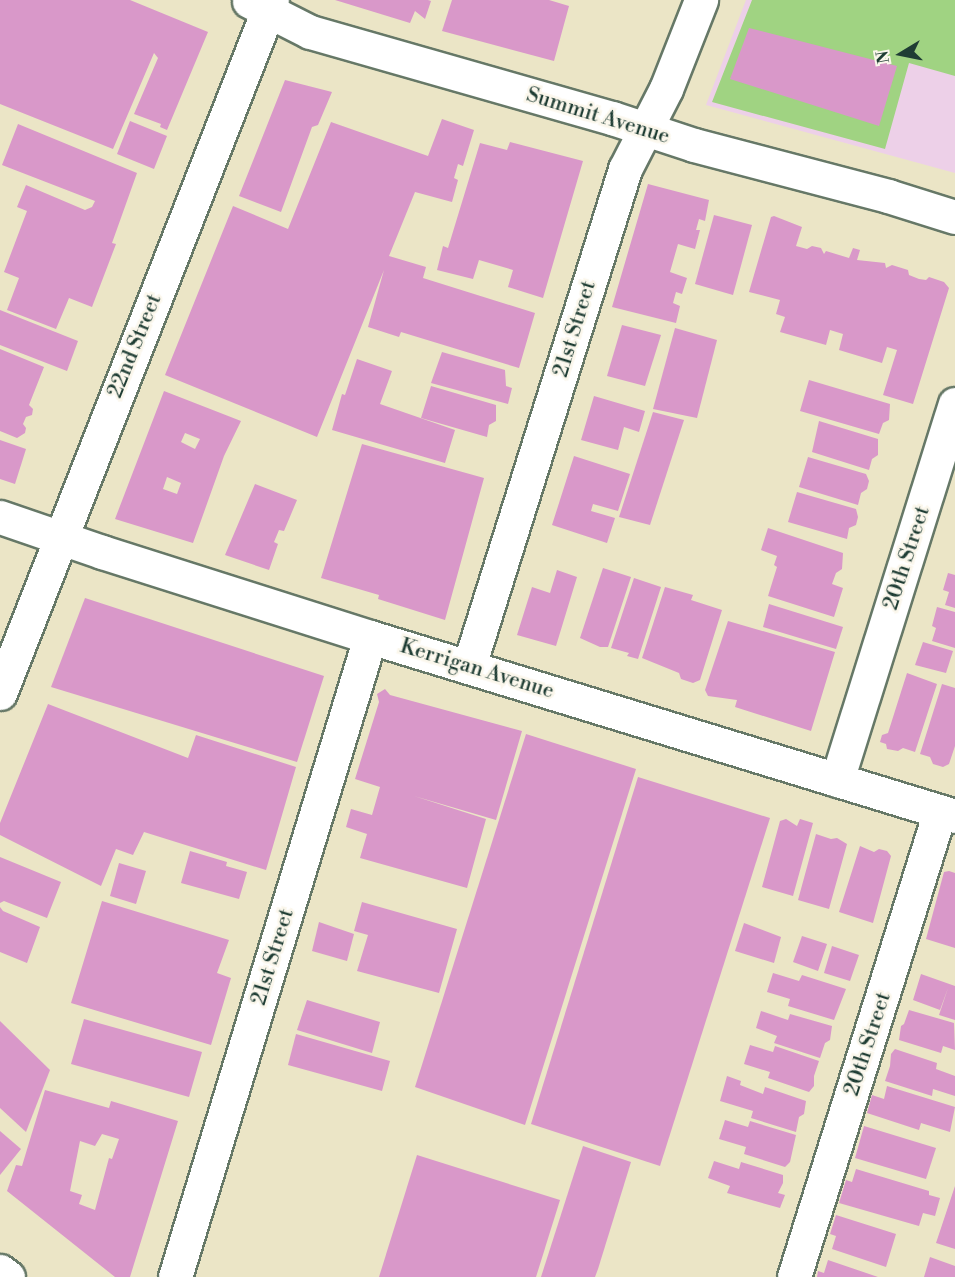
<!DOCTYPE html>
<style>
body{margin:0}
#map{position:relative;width:955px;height:1277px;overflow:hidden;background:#ebe5c6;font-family:"Libre Bodoni",serif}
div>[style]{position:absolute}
.built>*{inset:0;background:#edd0e8}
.green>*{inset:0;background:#a0d382}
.building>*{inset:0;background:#d998c9}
.roads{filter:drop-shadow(2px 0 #667867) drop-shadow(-2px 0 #667867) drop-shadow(0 2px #667867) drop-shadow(0 -2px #667867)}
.minor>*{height:33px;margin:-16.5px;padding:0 16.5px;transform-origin:16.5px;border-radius:16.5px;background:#fff}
.major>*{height:33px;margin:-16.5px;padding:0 16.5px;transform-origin:16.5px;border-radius:16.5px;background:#fff}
span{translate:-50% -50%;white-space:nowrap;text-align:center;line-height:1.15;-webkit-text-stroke:5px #fbf7ec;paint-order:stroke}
.street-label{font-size:21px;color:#1f3d34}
.north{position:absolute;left:871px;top:24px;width:60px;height:60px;-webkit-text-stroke:4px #fbf7ec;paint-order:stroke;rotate:260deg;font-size:16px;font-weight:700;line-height:24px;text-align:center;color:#1f3d34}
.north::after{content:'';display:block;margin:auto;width:21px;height:27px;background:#1f3d34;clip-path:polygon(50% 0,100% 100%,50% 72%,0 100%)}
</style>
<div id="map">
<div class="built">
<i style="clip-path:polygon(746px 0,955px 0,955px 173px,706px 105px)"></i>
</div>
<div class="green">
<i style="clip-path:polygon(752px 0,955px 0,955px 76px,909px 63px,885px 149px,712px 102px)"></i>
</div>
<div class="building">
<i style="clip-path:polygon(0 0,130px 0,208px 32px,167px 130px,160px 127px,161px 124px,134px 114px,158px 58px,154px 53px,113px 149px,0 104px)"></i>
<i style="clip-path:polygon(335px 0,428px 0,431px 1px,425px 19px,415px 11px,410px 23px)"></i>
<i style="clip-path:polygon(452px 0,549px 0,569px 6px,554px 61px,442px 31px)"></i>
<i style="clip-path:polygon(749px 28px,897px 66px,879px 126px,730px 79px)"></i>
<i style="clip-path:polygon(285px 80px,332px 92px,318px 125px,312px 127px,281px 212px,239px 196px)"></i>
<i style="clip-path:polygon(442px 119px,474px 130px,463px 166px,458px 164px,454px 178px,458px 180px,452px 202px,415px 192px,389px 256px,426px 267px,423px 278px,535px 313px,519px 368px,401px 332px,399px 337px,368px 327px,384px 270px,317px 437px,165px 375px,233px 206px,288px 229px,331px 122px,428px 156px)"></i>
<i style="clip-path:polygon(130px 121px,167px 136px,154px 169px,117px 154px)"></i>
<i style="clip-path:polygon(18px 124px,137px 173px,112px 243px,116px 244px,92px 307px,69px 298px,56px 329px,7px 310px,19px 278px,4px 272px,27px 211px,17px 207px,26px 185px,85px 210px,92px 207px,95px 201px,2px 165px)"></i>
<i style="clip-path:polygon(510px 142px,583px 161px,543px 298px,508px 287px,513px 270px,479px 260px,473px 279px,437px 270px,443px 246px,448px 248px,480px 143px,507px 150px)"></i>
<i style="clip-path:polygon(648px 184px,709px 200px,705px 221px,699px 219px,696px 230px,700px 230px,695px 249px,678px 244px,670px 272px,687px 278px,682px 294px,676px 292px,673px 303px,680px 306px,676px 323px,612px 307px)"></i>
<i style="clip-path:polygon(714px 215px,752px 225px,733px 295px,695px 284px)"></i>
<i style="clip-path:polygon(774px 216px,802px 227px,796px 246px,807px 249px,812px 246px,821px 248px,824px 254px,826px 251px,849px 258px,853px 248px,860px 250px,857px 260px,885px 263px,886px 268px,892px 265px,908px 270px,909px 275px,919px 279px,926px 280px,929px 277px,944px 282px,949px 288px,913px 404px,883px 395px,897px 350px,887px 347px,882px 363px,839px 350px,843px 334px,830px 330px,826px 345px,780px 332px,785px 317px,776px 314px,780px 300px,749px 292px,771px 217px)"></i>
<i style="clip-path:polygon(0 310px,78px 341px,67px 371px,0 345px)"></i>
<i style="clip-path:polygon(622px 325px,661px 335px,645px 386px,607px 376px)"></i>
<i style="clip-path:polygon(675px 328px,717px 340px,697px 418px,653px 409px)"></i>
<i style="clip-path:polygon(0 349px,44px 367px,29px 405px,33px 409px,32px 415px,26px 417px,23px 424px,26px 428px,25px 433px,17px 438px,0 431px)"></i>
<i style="clip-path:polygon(442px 352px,505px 370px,506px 386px,512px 388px,508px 404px,431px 383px)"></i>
<i style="clip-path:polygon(357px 359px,392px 371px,380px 404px,455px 430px,445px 463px,332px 430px,342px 394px,345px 395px)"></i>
<i style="clip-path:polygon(809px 380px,890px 404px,889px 420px,883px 423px,879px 434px,800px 411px)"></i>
<i style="clip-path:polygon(431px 386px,496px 405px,496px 421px,489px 425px,487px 437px,421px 418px)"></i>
<i style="clip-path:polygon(evenodd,164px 391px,241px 421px,224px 456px,193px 543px,115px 519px,164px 391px,185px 433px,200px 439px,195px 449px,181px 442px,185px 433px,164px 391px,167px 477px,181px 483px,177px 494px,163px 489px,167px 477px)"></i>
<i style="clip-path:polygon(594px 396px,645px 411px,639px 432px,624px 427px,618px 450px,581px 440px)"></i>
<i style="clip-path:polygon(653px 412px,684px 420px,650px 525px,619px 517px)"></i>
<i style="clip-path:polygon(819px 421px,878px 439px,878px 455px,872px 459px,869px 470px,812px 452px)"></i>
<i style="clip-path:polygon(0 440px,26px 449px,15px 484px,0 479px)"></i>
<i style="clip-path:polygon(362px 444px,484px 478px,445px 620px,378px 599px,379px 595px,321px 578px)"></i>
<i style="clip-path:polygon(574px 456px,630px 474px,618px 511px,593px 504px,591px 511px,615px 518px,607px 543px,552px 525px)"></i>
<i style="clip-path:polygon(808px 457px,866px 474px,869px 481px,867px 489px,861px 493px,858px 505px,799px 487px)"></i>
<i style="clip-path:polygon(255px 484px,297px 500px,284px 531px,279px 530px,274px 542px,278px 544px,269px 570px,225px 555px)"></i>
<i style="clip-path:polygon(797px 492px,856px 509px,858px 517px,856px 525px,849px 528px,847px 539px,788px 522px)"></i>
<i style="clip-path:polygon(768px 528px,843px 553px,842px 569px,836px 573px,832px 584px,843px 588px,834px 617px,768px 596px,777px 567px,774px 565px,777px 556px,761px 550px)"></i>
<i style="clip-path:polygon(603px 568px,631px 577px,608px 647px,600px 647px,580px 638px)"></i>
<i style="clip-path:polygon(557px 570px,577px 577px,556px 646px,517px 635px,532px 587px,550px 593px)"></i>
<i style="clip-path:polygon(948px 573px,955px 575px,955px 608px,945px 605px,949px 592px,943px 590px)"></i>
<i style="clip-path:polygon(634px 578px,661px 587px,638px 659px,627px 656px,629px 653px,611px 648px)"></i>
<i style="clip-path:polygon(665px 587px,693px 595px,691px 600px,722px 610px,700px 680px,693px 683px,681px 679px,679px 673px,642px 658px)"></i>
<i style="clip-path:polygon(85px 598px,324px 676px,297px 762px,51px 687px)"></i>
<i style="clip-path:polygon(769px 604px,843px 627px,836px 649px,763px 627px)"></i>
<i style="clip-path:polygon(937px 607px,955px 612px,955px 648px,932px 641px,936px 628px,932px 626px)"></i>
<i style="clip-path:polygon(728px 621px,835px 652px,811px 731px,735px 707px,737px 700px,708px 696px,705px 690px)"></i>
<i style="clip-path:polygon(923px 642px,953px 651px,946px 673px,915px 665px)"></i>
<i style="clip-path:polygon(907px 673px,937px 684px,915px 752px,903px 748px,898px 751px,887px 749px,886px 744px,880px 742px,882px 735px,888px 733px)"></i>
<i style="clip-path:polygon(942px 684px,955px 688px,955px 746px,949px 764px,943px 767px,933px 764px,930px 757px,920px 754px)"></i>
<i style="clip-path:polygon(385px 689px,390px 695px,522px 731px,496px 820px,414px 796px,486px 819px,467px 888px,360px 858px,367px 834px,346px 827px,351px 809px,372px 815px,380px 787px,355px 779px,379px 702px,377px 694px)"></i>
<i style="clip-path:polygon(48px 704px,188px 758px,196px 735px,296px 767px,266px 870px,144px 832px,133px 855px,116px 849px,101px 886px,0 835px,0 823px)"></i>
<i style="clip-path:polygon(526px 734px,636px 769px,525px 1125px,415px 1087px)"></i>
<i style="clip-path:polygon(638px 777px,770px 818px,660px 1166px,531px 1124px)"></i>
<i style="clip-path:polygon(786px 819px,797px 826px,800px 819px,813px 823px,793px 896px,762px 887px,780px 821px)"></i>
<i style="clip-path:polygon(816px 834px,831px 839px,837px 838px,847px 844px,829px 909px,798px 900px)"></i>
<i style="clip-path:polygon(860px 846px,874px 852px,879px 849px,887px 851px,891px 856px,873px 923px,839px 912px)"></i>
<i style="clip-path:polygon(190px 851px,227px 862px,226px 866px,247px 872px,239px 899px,181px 883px)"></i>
<i style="clip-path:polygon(0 857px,61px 882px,47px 918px,4px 901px,0 903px)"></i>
<i style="clip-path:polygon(119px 863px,146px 871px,136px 904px,110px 896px)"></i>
<i style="clip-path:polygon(949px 871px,955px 873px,955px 948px,926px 939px,944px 872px)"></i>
<i style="clip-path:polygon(102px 901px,229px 940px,217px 973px,231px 978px,211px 1045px,71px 1003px)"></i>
<i style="clip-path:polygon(362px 902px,457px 929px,439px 993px,357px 971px,368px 935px,354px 931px)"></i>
<i style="clip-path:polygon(0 907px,3px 911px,40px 927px,27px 963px,0 952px)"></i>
<i style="clip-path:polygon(319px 922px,354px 934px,347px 961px,312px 951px)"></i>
<i style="clip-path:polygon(744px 923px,781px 937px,774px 963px,735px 951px)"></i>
<i style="clip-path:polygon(802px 936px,827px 944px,818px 971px,793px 962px)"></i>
<i style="clip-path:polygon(832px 946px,859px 955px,850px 981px,824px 973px)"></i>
<i style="clip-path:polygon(773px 973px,799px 981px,802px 975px,846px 989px,834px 1020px,788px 1006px,790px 999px,767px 992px)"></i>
<i style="clip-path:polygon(921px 974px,955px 986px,955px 1020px,939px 1015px,948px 988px,940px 1010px,913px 1000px)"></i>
<i style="clip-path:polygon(307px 1000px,380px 1022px,372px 1053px,297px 1030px)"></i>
<i style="clip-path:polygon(909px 1010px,954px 1023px,955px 1050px,943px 1046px,941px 1053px,899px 1040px,901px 1026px,904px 1024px)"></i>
<i style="clip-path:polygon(761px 1011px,788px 1020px,790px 1014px,832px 1026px,830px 1040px,825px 1043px,820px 1058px,774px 1043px,777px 1036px,756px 1028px)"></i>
<i style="clip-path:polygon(84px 1019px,202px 1052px,189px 1097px,71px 1064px)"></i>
<i style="clip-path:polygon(0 1021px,50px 1070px,26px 1132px,0 1108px)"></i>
<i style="clip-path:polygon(296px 1034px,390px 1061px,382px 1091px,288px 1065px)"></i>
<i style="clip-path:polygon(750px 1045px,773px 1052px,775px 1046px,819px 1061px,814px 1076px,814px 1086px,809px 1092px,768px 1078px,770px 1072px,744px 1064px)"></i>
<i style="clip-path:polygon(895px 1049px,937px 1063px,936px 1069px,955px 1076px,955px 1096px,933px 1089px,932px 1096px,885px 1081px,890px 1066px,891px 1054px)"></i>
<i style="clip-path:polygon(727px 1076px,741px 1081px,740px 1085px,763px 1094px,765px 1087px,806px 1101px,804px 1114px,799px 1117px,796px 1132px,751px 1118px,753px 1111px,720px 1101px)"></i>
<i style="clip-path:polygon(887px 1086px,955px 1107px,950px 1132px,921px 1123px,919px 1130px,867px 1113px,872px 1095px,884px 1099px)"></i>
<i style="clip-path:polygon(evenodd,45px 1090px,109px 1108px,111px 1101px,178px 1121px,130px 1277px,115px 1277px,7px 1191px,16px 1165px,22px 1166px,45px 1090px,102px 1134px,119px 1139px,112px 1159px,109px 1158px,95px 1210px,79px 1204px,82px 1195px,70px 1191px,80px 1141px,95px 1146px,102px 1134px)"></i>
<i style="clip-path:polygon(725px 1120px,748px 1127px,750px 1121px,796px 1135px,790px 1162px,785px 1167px,744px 1154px,746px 1147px,719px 1139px)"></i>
<i style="clip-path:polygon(864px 1126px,936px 1148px,926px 1179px,855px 1158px)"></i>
<i style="clip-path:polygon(0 1131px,21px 1149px,0 1175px)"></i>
<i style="clip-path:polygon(583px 1146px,631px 1162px,598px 1269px,595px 1277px,541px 1277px)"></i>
<i style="clip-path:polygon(417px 1155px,560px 1200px,536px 1277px,379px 1277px)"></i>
<i style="clip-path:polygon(714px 1161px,739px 1169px,741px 1162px,783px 1175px,783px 1183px,778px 1193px,785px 1195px,780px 1208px,727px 1193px,730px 1186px,708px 1178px)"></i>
<i style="clip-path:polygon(856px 1169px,929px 1191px,929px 1195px,940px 1198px,935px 1216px,923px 1213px,919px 1226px,839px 1203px,846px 1180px,852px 1182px)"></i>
<i style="clip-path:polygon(955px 1186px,955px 1249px,936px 1243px)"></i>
<i style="clip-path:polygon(836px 1215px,896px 1234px,886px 1267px,832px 1249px,836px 1236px,830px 1234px)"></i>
<i style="clip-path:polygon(930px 1257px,955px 1266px,955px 1277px,924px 1277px)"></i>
<i style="clip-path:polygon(828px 1260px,878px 1277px,817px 1277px,818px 1271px,824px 1273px)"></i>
</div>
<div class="roads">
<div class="minor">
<i style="left:249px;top:1px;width:68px;rotate:26.9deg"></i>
<i style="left:310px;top:32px;width:314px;rotate:15.9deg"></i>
<i style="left:612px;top:118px;width:86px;rotate:18.2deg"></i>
<i style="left:694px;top:145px;width:201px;rotate:14.7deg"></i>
<i style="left:888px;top:196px;width:70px;rotate:17.4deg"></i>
<i style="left:0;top:517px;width:108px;rotate:18.9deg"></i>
<i style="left:102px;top:552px;width:281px;rotate:17.6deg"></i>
<i style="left:370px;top:637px;width:612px;rotate:17.01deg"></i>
<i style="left:469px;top:666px;width:521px;rotate:-72.57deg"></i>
<i style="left:625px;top:169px;width:90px;rotate:-62.9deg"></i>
<i style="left:666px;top:89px;width:96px;rotate:-68.5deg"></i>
<i style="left:0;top:693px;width:744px;rotate:-68.57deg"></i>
<i style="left:837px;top:780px;width:394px;rotate:-72.6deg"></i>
<i style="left:175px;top:1277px;width:669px;rotate:-73.05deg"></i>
<i style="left:794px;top:1277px;width:488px;rotate:-72.6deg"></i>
</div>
<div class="major">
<i style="left:0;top:1271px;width:10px;rotate:37deg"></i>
</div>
</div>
<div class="street-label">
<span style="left:598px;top:116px;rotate:17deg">Summit Avenue</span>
<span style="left:575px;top:329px;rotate:-73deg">21st Street</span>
<span style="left:135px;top:346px;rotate:-68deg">22nd Street</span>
<span style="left:907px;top:558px;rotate:-72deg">20th Street</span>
<span style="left:477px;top:669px;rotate:17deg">Kerrigan Avenue</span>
<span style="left:273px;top:957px;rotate:-73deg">21st Street</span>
<span style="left:868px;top:1044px;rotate:-72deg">20th Street</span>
</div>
<div class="north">N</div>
</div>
